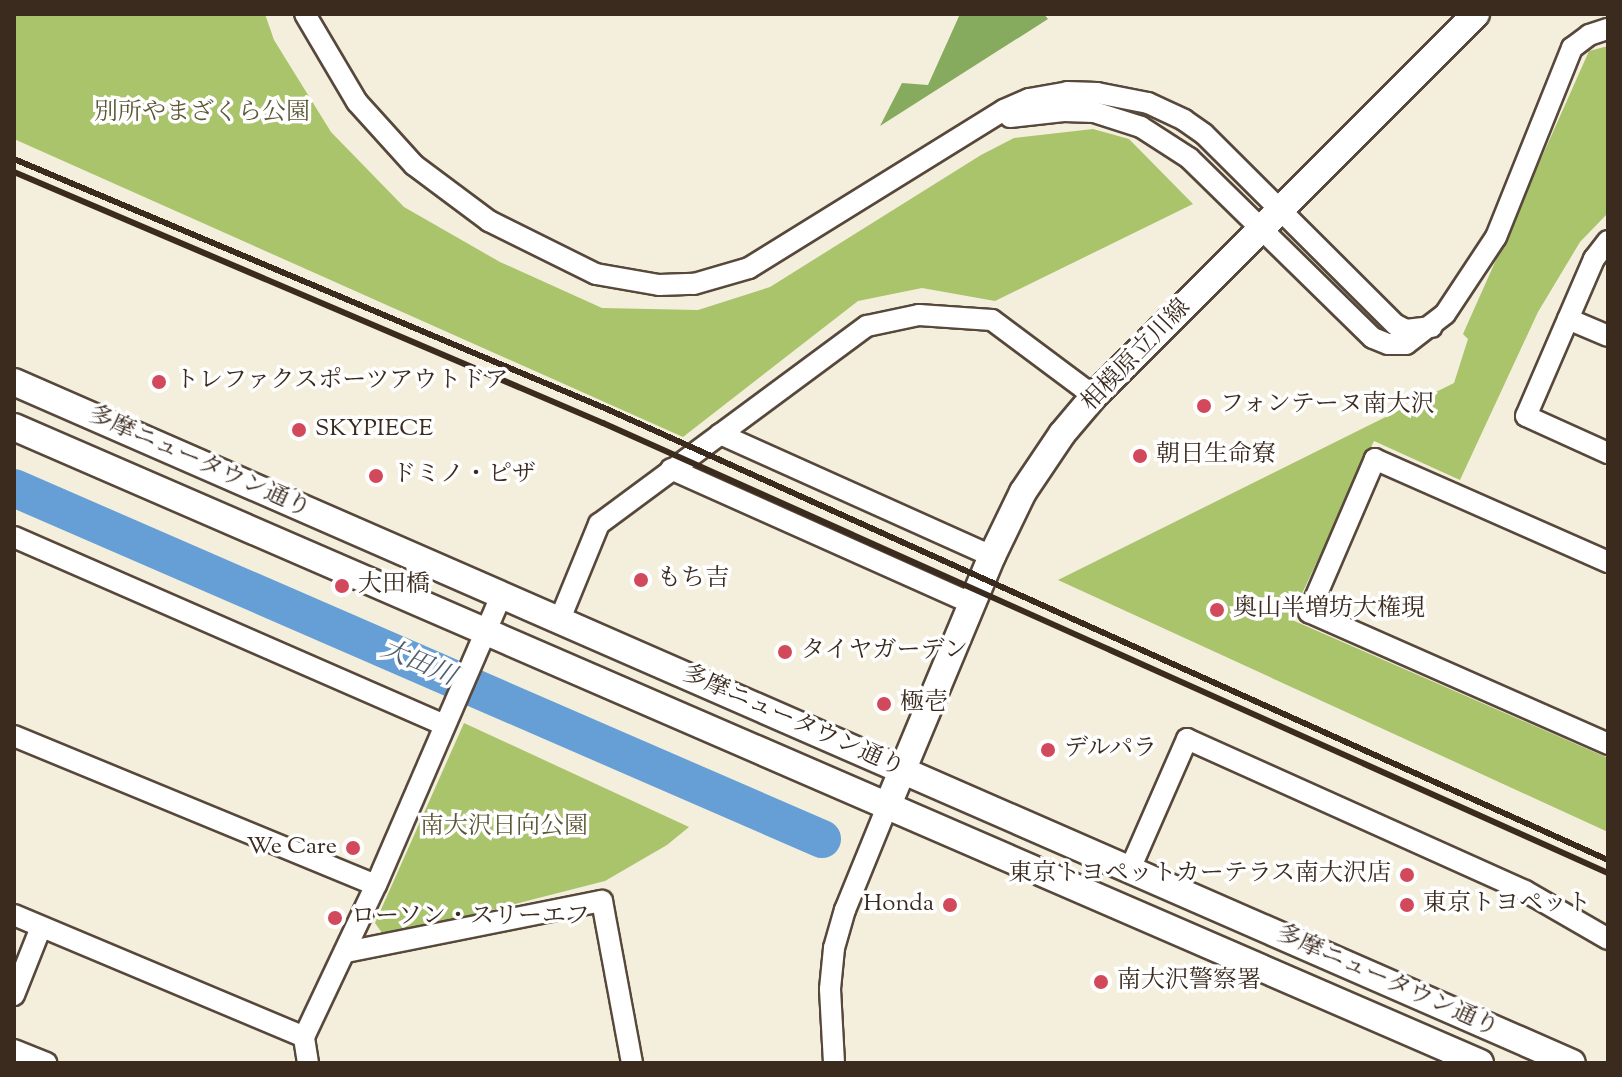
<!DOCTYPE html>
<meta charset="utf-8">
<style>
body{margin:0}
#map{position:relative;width:1622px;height:1077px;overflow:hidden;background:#f4efdd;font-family:"Sorts Mill Goudy","Noto Serif JP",serif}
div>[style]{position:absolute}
.green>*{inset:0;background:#a9c46a}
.forest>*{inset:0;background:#86aa5e}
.river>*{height:38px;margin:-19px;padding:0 19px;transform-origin:19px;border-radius:19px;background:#669fd5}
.roads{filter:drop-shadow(2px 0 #57483b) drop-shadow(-2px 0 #57483b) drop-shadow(0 2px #57483b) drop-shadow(0 -2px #57483b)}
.minor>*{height:20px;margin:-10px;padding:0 10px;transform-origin:10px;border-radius:10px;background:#fff}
.major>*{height:26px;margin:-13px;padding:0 13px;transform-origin:13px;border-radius:13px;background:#fff}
.rail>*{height:6px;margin:-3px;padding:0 3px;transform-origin:3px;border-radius:3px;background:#3b2a1e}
.dots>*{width:22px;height:22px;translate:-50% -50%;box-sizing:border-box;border:4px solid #fff;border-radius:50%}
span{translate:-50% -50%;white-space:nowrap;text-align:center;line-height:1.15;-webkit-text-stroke:7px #fff;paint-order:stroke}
.park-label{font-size:24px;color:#5c5835}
.street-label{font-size:24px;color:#3b2a1e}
.poi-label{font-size:24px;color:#3b2a1e}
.left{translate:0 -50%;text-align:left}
.right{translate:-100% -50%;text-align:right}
.water-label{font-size:26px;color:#4e5f70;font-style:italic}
.frame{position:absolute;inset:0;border:16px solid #3b2a1e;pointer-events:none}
</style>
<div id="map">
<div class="green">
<i style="clip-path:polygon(14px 14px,265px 14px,274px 40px,331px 132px,404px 207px,500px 262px,602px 308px,698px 310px,770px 287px,981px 155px,1014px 138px,1093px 129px,1129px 139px,1193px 204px,995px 301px,922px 288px,858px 301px,683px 437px,14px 139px)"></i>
<i style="clip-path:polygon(1608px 46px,1608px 213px,1580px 242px,1538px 312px,1460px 480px,1374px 441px,1290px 619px,1608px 758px,1608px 832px,1058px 580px,1454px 383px,1468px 339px,1463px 334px,1589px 51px)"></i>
<i style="clip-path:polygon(464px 723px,689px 827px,667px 845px,605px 881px,385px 937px,375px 923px)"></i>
</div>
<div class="forest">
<i style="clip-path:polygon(960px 14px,1044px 14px,1048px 19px,880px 126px,902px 83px,928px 85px)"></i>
</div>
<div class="river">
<i style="left:14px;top:488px;width:881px;rotate:23.48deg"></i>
</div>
<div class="roads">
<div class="minor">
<i style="left:305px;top:14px;width:102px;rotate:59.4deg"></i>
<i style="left:357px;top:102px;width:85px;rotate:47.9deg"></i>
<i style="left:414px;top:165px;width:94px;rotate:36.7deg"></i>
<i style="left:489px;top:221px;width:119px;rotate:26.4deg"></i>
<i style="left:596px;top:274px;width:64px;rotate:9.9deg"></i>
<i style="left:659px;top:285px;width:35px;rotate:-2deg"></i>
<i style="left:694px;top:284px;width:57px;rotate:-16.2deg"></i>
<i style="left:749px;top:268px;width:300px;rotate:-31.8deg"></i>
<i style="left:1004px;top:110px;width:27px;rotate:-24deg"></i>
<i style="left:1029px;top:99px;width:39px;rotate:-10deg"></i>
<i style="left:1067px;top:92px;width:30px;rotate:2deg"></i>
<i style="left:1097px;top:93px;width:52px;rotate:11.1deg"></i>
<i style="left:1148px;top:103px;width:40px;rotate:25deg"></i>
<i style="left:1184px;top:120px;width:24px;rotate:35deg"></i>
<i style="left:1204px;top:134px;width:271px;rotate:44.9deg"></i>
<i style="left:1396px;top:325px;width:11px;rotate:27deg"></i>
<i style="left:1406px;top:330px;width:26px;rotate:-7deg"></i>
<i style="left:1010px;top:117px;width:54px;rotate:-6.3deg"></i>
<i style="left:1064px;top:111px;width:30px;rotate:2deg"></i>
<i style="left:1094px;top:112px;width:49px;rotate:17.7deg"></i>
<i style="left:1141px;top:127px;width:57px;rotate:32.9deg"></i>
<i style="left:1189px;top:158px;width:257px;rotate:44.4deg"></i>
<i style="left:1373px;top:338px;width:16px;rotate:22deg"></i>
<i style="left:1388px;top:344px;width:18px"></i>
<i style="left:1406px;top:344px;width:49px;rotate:-37.6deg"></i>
<i style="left:1445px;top:314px;width:92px;rotate:-56.5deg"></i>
<i style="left:1496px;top:237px;width:204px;rotate:-68.1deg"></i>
<i style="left:1572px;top:48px;width:21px;rotate:-37deg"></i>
<i style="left:1589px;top:35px;width:20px;rotate:-18deg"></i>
<i style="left:1608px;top:241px;width:23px;rotate:128deg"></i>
<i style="left:1594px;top:259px;width:171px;rotate:113.4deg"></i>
<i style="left:1526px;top:416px;width:90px;rotate:24.3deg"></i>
<i style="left:1568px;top:319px;width:43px;rotate:23deg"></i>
<i style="left:720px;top:434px;width:298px;rotate:24.2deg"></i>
<i style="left:671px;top:469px;width:331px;rotate:24.1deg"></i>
<i style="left:14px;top:537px;width:470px;rotate:23.6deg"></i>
<i style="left:1608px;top:562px;width:255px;rotate:-156.2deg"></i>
<i style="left:1375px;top:459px;width:167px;rotate:113.3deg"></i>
<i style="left:1309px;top:612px;width:327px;rotate:23.8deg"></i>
<i style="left:560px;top:619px;width:103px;rotate:-67.7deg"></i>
<i style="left:599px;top:524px;width:333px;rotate:-36.5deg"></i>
<i style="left:867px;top:326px;width:53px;rotate:-11.9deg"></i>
<i style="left:919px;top:315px;width:73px;rotate:3.9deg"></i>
<i style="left:992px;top:320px;width:127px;rotate:36.7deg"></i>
<i style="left:14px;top:736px;width:391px;rotate:22.4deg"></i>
<i style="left:1130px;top:869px;width:142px;rotate:-66.3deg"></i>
<i style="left:1187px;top:739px;width:371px;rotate:24.2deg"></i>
<i style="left:1525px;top:891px;width:96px;rotate:30deg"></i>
<i style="left:14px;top:915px;width:315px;rotate:22.8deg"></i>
<i style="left:346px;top:952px;width:261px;rotate:-11.3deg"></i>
<i style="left:602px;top:901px;width:165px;rotate:79.5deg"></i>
<i style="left:14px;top:995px;width:73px;rotate:-68.3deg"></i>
<i style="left:14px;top:1050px;width:35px;rotate:22deg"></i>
<i style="left:308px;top:1063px;width:26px;rotate:-99deg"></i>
<i style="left:304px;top:1037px;width:168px;rotate:-64.7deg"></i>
<i style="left:376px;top:885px;width:315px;rotate:-66.6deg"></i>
<i style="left:834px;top:1063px;width:74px;rotate:-93.1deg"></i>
<i style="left:830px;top:989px;width:41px;rotate:-84.4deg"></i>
<i style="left:834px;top:948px;width:40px;rotate:-74deg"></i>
<i style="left:845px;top:910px;width:111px;rotate:-67.8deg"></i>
</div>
<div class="major">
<i style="left:14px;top:382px;width:1700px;rotate:23.61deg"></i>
<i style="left:14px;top:427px;width:1598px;rotate:23.45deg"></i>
<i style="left:887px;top:807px;width:272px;rotate:-67.3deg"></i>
<i style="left:992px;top:556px;width:71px;rotate:-64.2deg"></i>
<i style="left:1023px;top:492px;width:70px;rotate:-56.1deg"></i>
<i style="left:1062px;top:434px;width:50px;rotate:-49.9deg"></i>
<i style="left:1094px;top:396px;width:540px;rotate:-45deg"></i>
</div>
</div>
<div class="rail">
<i style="left:14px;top:159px;width:646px;rotate:22.87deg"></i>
<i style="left:609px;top:410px;width:1096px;rotate:24.25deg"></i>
<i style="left:14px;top:172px;width:640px;rotate:23.08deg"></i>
<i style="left:603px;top:423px;width:1101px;rotate:24.12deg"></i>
</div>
<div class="dots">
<i style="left:159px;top:382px;background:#d1495b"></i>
<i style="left:1204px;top:406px;background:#d1495b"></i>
<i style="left:299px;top:430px;background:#d1495b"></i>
<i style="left:1140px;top:456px;background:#d1495b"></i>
<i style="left:376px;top:476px;background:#d1495b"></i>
<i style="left:641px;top:580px;background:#d1495b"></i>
<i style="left:342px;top:586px;background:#d1495b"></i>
<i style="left:1217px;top:610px;background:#d1495b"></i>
<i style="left:785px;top:652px;background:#d1495b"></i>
<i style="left:884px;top:704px;background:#d1495b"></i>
<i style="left:1048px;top:750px;background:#d1495b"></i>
<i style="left:353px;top:848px;background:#d1495b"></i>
<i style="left:1407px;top:875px;background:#d1495b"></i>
<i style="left:950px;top:905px;background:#d1495b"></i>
<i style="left:1407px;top:905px;background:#d1495b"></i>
<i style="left:335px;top:918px;background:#d1495b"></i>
<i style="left:1101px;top:982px;background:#d1495b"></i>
</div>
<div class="park-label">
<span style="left:202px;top:114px">別所やまざくら公園</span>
<span style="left:504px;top:828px">南大沢日向公園</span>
</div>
<div class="street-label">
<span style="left:1137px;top:356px;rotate:-46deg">相模原立川線</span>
<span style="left:199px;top:463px;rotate:24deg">多摩ニュータウン通り</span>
<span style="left:793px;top:722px;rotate:24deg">多摩ニュータウン通り</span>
<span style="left:1387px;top:982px;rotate:24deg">多摩ニュータウン通り</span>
</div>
<div class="poi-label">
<span class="left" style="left:175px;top:382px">トレファクスポーツアウトドア</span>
<span class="left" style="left:1220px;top:406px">フォンテーヌ南大沢</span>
<span class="left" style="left:315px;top:430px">SKYPIECE</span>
<span class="left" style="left:1156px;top:456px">朝日生命寮</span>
<span class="left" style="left:392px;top:476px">ドミノ・ピザ</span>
<span class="left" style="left:657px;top:580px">もち吉</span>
<span class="left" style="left:358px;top:586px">大田橋</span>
<span class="left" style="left:1233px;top:610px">奥山半増坊大権現</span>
<span class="left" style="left:801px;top:652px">タイヤガーデン</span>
<span class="left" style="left:900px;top:704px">極壱</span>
<span class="left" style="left:1064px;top:750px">デルパラ</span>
<span class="right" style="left:337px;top:848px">We Care</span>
<span class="right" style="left:1391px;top:875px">東京トヨペットカーテラス南大沢店</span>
<span class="right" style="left:934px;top:905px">Honda</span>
<span class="left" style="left:1423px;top:905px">東京トヨペット</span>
<span class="left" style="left:351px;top:918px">ローソン・スリーエフ</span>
<span class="left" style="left:1117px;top:982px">南大沢警察署</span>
</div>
<div class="water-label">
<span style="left:418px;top:664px;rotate:23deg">大田川</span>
</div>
<div class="frame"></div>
</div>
